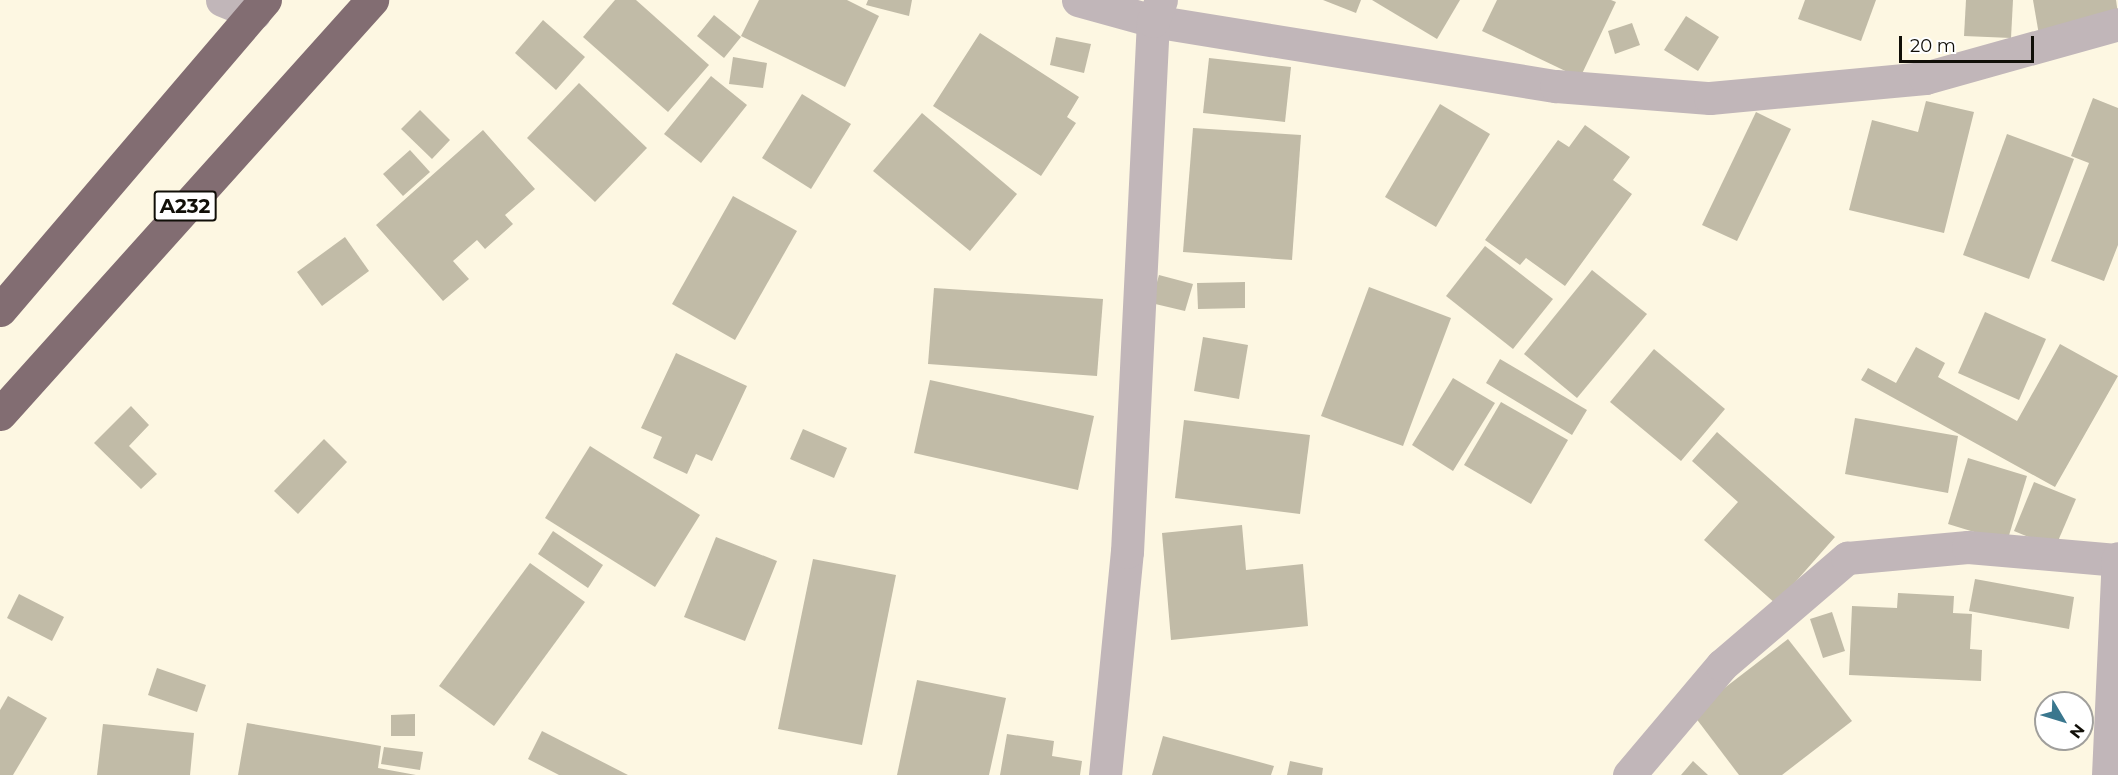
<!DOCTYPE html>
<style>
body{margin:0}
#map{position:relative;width:2118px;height:775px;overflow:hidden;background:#fdf7e2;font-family:Montserrat,sans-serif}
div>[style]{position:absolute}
.building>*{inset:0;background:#c1bba7}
.minor>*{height:33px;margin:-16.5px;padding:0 16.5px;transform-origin:16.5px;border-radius:16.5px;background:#c1b6b9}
.highway>*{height:33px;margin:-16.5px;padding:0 16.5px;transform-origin:16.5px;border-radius:16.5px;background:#826d72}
span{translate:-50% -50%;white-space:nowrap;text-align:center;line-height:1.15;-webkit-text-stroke:5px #fff;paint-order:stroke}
.shield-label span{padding:2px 4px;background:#fff;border:2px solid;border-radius:4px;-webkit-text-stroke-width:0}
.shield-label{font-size:20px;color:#110f08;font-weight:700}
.north{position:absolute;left:2034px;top:691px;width:60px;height:60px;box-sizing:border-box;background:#fff;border:2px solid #a09f9c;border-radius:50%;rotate:128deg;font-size:16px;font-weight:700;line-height:24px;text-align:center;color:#110f08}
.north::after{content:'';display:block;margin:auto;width:21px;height:27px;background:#3a778e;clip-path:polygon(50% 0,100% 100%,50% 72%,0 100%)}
.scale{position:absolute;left:1899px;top:36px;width:135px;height:27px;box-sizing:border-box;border:3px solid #110f08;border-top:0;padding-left:8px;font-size:18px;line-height:21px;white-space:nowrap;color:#110f08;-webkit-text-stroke:4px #fff;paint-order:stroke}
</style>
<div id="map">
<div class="building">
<i style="clip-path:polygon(615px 0,636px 0,709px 65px,668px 112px,583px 37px)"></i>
<i style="clip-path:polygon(759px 0,847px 0,879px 16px,845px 87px,741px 36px)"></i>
<i style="clip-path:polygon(868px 0,912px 0,909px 16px,866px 5px)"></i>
<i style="clip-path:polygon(1323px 0,1361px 0,1356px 13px)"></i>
<i style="clip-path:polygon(1372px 0,1460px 0,1437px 39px)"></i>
<i style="clip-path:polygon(1497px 0,1611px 0,1616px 2px,1580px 78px,1482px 31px)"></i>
<i style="clip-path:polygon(1805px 0,1876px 0,1861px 41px,1798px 19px)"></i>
<i style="clip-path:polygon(1966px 0,2013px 0,2011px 38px,1964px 36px)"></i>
<i style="clip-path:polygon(2033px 0,2116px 0,2118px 14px,2039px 35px)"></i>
<i style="clip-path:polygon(714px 15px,741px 37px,724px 58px,697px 36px)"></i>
<i style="clip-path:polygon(1686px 16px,1719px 37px,1698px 71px,1664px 50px)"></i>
<i style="clip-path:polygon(543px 20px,585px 57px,556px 90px,515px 53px)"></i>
<i style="clip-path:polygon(1632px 23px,1640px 45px,1615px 54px,1608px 31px)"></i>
<i style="clip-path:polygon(980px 33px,1079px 97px,1067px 117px,1076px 123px,1041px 176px,933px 106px)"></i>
<i style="clip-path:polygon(1056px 37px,1091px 44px,1084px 73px,1050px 65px)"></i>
<i style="clip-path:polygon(733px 57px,767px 63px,763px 88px,729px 84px)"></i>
<i style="clip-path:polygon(1209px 58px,1291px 67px,1285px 122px,1203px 113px)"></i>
<i style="clip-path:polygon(711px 76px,747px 105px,701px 163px,664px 134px)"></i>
<i style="clip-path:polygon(579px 83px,647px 148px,595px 202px,527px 138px)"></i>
<i style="clip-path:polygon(802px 94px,851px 124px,811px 189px,762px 158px)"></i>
<i style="clip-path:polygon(2093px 98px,2118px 108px,2118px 245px,2104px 281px,2051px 261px,2089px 163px,2071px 156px)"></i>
<i style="clip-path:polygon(1926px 101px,1974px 112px,1944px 233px,1849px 210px,1872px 120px,1918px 132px)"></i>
<i style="clip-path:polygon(1440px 104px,1490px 134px,1436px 227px,1385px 197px)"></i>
<i style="clip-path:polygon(420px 110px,450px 140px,432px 159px,401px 129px)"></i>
<i style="clip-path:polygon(1756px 112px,1791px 129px,1737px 241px,1702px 225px)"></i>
<i style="clip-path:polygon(922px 113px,1017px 194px,970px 251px,873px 171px)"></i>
<i style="clip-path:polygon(1585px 125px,1630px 157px,1613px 180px,1632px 194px,1565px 286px,1526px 258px,1520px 265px,1485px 240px,1558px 140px,1569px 147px)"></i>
<i style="clip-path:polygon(1193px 128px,1301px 135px,1292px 260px,1183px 252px)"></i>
<i style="clip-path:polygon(483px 130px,535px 189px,505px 215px,513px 224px,485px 249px,477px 240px,453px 261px,469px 279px,443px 301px,376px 225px)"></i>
<i style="clip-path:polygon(2007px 134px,2074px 159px,2029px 279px,1963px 255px)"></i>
<i style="clip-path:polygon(410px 150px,430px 172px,403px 196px,383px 174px)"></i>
<i style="clip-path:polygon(733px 196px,797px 231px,735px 340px,672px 304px)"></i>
<i style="clip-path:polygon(345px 237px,369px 271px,322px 306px,297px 272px)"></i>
<i style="clip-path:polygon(1485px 246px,1553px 299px,1513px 349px,1446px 296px)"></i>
<i style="clip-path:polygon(1592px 270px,1647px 314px,1577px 398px,1524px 354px)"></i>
<i style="clip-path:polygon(1159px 275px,1193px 284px,1185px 311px,1151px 303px)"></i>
<i style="clip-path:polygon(1245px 282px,1245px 308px,1198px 309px,1197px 283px)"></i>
<i style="clip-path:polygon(1369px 287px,1451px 318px,1403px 446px,1321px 416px)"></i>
<i style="clip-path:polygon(934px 288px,1103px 299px,1097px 376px,928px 364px)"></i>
<i style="clip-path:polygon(1985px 312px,2046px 339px,2019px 400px,1958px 373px)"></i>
<i style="clip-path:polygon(1203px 337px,1248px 345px,1239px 399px,1194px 391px)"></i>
<i style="clip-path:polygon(2060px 344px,2118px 376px,2055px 487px,1861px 380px,1868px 368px,1896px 383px,1916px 347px,1945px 363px,1938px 377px,2017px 421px)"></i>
<i style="clip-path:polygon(1654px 349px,1725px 409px,1681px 461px,1610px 402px)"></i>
<i style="clip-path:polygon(676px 353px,747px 386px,712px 461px,696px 454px,687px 474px,653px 458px,662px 437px,641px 428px)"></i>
<i style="clip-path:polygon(1500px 359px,1587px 410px,1572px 435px,1486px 383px)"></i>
<i style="clip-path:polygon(1453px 378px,1495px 403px,1453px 471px,1412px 445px)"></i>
<i style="clip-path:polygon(930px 380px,1094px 416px,1078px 490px,914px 453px)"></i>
<i style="clip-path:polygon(1501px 402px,1568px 440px,1531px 504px,1464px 465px)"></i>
<i style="clip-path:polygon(131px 406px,149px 425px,129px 446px,157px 474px,141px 489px,94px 443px)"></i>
<i style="clip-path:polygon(1855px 418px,1958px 436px,1948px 493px,1845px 474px)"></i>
<i style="clip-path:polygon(1184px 420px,1310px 435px,1300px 514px,1175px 498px)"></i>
<i style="clip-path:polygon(803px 429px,847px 448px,834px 478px,790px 459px)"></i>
<i style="clip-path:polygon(1717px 432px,1835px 537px,1776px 604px,1704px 540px,1738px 502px,1692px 461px)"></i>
<i style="clip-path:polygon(324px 439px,347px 462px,298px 514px,274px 491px)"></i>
<i style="clip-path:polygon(590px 446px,700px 515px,655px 587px,545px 518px)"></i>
<i style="clip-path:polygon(1968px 458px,2027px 476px,2007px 542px,1948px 524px)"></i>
<i style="clip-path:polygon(2034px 482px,2076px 499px,2055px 548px,2014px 531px)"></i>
<i style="clip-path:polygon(1242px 525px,1246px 570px,1303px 564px,1308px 626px,1171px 640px,1162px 533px)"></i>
<i style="clip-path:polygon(553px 531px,603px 565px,588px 588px,538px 554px)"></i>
<i style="clip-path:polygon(716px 537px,777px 561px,745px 641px,684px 617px)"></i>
<i style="clip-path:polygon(813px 559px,896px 575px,862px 745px,778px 729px)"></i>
<i style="clip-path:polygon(530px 563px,585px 602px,494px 726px,439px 686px)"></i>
<i style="clip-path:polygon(1975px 579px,2074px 597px,2069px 629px,1969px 611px)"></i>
<i style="clip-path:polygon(1898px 593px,1954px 596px,1953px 613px,1972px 614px,1970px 649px,1982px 650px,1981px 681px,1849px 675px,1852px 606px,1897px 608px)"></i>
<i style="clip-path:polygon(19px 594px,64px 617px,52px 641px,7px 618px)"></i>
<i style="clip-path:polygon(1832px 612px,1845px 651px,1823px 658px,1810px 619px)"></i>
<i style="clip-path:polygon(1788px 639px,1852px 721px,1782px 775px,1739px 775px,1692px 713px)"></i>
<i style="clip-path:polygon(157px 668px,206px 685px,197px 712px,148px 695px)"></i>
<i style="clip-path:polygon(917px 680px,1006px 698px,989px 775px,897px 775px)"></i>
<i style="clip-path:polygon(8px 696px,47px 718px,13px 775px,0 775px,0 710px)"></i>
<i style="clip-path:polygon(415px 714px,415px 736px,391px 736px,391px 715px)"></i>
<i style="clip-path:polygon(247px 723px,381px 746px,378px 768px,416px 775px,238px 775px)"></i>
<i style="clip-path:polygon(103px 724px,194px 733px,190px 775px,97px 775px)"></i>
<i style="clip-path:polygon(542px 731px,628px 775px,559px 775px,528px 759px)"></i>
<i style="clip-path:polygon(1007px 734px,1054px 741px,1052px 756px,1082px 761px,1080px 775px,1000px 775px)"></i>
<i style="clip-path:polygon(1163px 736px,1274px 766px,1271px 775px,1152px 775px)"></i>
<i style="clip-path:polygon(384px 747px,423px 752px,420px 770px,381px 764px)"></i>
<i style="clip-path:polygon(1290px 761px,1323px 768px,1322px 775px,1287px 775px)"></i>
<i style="clip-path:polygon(1693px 761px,1708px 775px,1681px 775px)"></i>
</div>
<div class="minor">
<i style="left:222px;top:0;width:35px;rotate:22deg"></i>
<i style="left:1078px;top:0;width:78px;rotate:15.6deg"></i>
<i style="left:1153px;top:21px;width:408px;rotate:9.2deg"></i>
<i style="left:1556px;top:86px;width:154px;rotate:4.5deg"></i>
<i style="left:1710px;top:98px;width:216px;rotate:-5.3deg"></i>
<i style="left:1925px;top:78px;width:200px;rotate:-15.6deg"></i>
<i style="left:1105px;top:775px;width:224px;rotate:-84.4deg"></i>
<i style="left:1127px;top:552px;width:532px;rotate:-87.2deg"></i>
<i style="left:1153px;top:21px;width:22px;rotate:-69deg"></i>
<i style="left:1629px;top:775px;width:144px;rotate:-49.8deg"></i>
<i style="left:1722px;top:665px;width:165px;rotate:-40.6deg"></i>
<i style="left:1847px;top:558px;width:121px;rotate:-5.2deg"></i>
<i style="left:1968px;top:547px;width:151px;rotate:5deg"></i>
<i style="left:2108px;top:775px;width:217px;rotate:-87.4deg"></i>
</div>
<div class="highway">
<i style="left:0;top:310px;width:408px;rotate:-49.5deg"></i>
<i style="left:0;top:414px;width:557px;rotate:-48.06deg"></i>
</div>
<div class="shield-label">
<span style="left:185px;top:206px">A232</span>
</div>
<div class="north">N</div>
<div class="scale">20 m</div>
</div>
